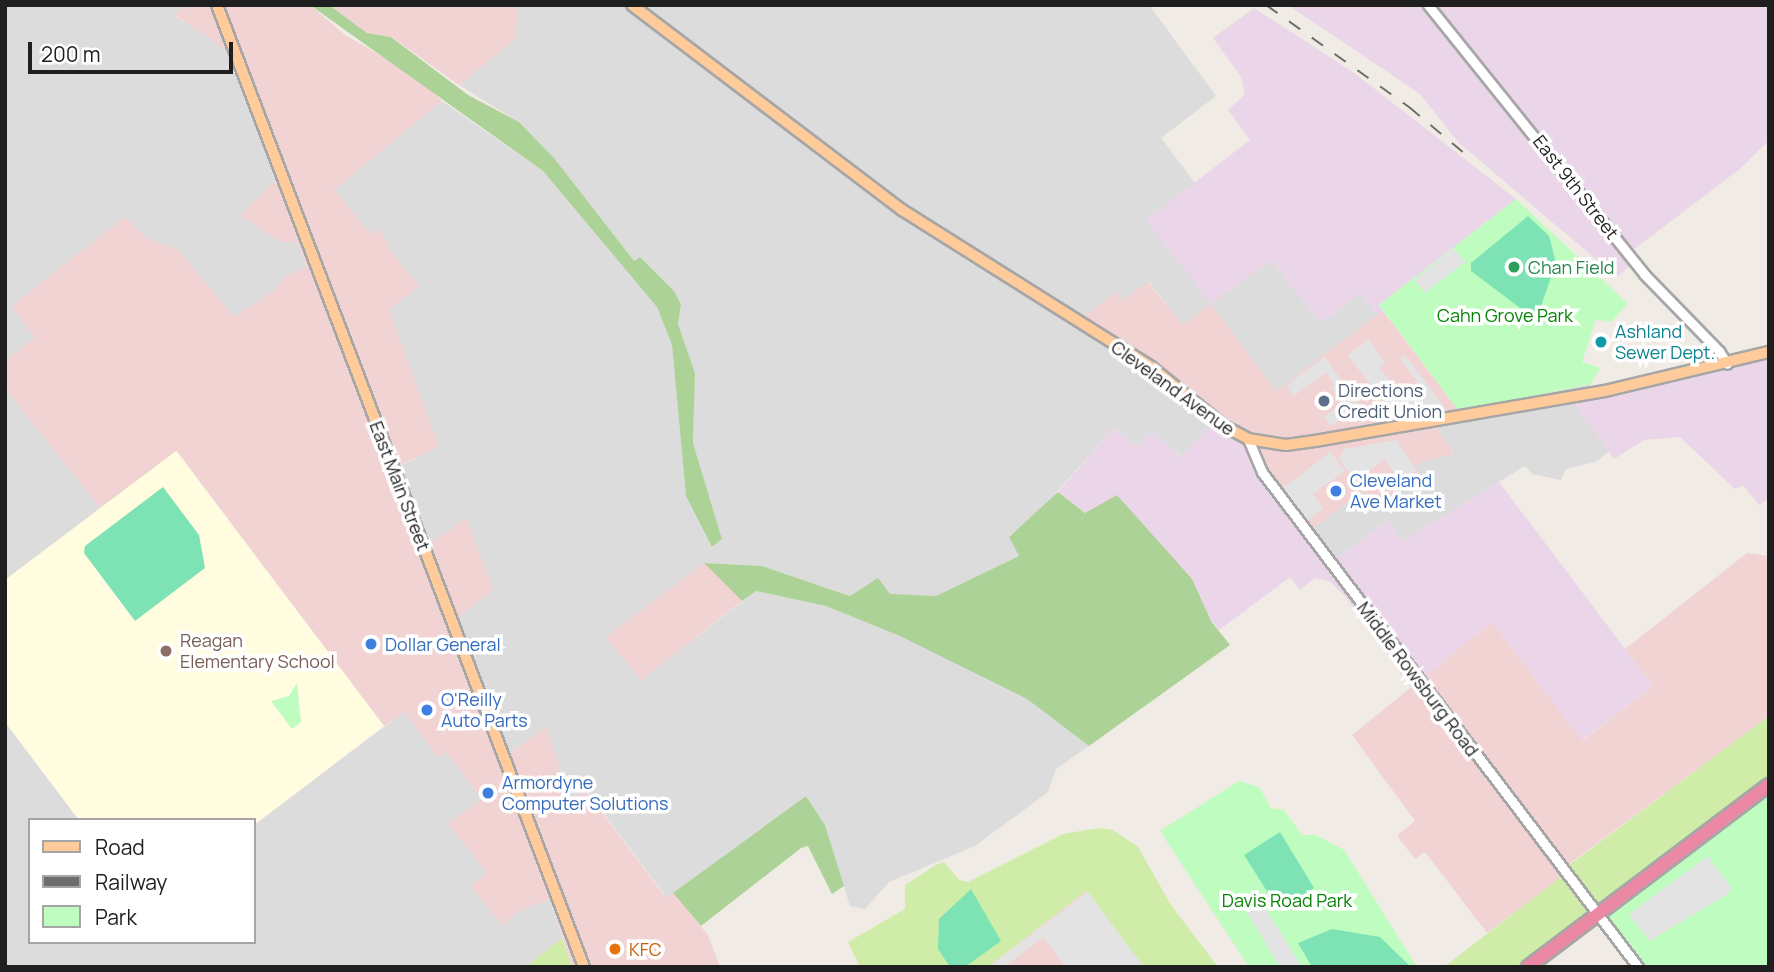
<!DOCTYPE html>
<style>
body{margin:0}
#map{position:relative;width:1774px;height:972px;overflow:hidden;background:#f0ebe4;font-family:Manrope,sans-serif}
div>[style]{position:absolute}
.residential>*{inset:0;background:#dddcdc}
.commercial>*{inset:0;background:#f2d3d4}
.industrial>*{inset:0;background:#ead6e8}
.education>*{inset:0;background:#fffcdf}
.grass>*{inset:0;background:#cfeda8}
.forest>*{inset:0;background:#add297}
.park>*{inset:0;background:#bffcbf}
.pitch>*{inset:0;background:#7ee3b4}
.parking>*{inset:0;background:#e3e3e3}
.roads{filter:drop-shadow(2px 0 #a6a6a6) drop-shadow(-2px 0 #a6a6a6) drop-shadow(0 2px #a6a6a6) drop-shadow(0 -2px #a6a6a6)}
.minor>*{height:9px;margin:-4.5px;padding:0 4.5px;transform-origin:4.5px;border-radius:4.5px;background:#fff}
.major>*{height:10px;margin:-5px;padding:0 5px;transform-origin:5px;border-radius:5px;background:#ffcb9b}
.highway>*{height:12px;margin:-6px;padding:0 6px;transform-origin:6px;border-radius:6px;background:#eb88a3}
.rail>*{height:2px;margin-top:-1px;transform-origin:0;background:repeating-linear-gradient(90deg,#6d6d6d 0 14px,transparent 0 28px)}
.dots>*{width:19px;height:19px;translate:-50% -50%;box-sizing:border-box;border:4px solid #fff;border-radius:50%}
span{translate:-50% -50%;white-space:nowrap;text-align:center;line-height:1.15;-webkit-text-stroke:7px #fff;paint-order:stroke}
.street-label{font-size:18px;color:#1f1f1f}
.leisure-label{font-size:18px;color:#27864d}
.left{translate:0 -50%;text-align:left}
.park-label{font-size:18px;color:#068406}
.culture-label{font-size:18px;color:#0d838f}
.service-label{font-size:18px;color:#4e5e75}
.shop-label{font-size:18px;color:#366cbe}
.education-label{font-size:18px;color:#785e54}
.food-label{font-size:18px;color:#c56008}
.frame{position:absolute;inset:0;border:7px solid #1f1f1f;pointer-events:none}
.legend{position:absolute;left:28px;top:818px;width:228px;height:126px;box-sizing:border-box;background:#fff;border:2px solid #a5a5a5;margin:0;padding:9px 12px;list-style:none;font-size:21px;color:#1f1f1f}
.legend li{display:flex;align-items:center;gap:14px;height:35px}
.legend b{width:35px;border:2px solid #a5a5a5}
.scale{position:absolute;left:28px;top:42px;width:205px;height:32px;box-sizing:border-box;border:4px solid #1f1f1f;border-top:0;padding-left:9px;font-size:21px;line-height:24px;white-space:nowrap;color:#1f1f1f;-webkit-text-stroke:5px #fff;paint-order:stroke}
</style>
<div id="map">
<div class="residential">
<i style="clip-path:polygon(5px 5px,187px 5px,174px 16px,231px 52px,306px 268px,286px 276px,274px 291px,234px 317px,179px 251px,145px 237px,12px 306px,35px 338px,5px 361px)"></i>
<i style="clip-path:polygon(518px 5px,1149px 5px,1216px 96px,1161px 138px,1195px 183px,1147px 220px,1271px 260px,1321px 323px,1360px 293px,1378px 316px,1276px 391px,1211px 305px,1183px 325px,1149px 282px,1153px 373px,1214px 423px,1182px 457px,1152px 433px,1136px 447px,1114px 428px,1037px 514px,1009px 536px,1019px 556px,936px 596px,851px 596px,762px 566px,704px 563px,607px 636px,641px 680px,756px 591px,826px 606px,901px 636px,1027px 699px,1089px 746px,1056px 769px,1048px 792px,975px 846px,889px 882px,865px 909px,850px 906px,825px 825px,806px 796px,667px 898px,587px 791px,571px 802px,546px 728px,506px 756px,453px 621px,493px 590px,466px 519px,426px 548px,395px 468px,439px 447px,389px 310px,419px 286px,390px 251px,381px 230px,371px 236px,334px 190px,442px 101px,543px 171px,657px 307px,672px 345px,686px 496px,712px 547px,722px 539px,693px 443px,695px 373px,678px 324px,681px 304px,674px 291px,640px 257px,634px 261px,554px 158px,519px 122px,459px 85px,515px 39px)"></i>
<i style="clip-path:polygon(1591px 384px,1583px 399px,1573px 401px,1609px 451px,1597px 461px,1566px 469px,1561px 480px,1532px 474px,1525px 466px,1403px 541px,1387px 521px,1335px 560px,1312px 529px,1364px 490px,1376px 506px,1414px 464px,1454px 453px,1434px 424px,1462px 419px,1459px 411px)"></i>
<i style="clip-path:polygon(5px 388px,100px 508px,5px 580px)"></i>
<i style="clip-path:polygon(404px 712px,438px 756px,446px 751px,482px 799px,488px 874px,471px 886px,502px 925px,520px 911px,550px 899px,562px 938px,526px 967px,5px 967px,5px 722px,79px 820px,30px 820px,30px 942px,254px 942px,254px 825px)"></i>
</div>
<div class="commercial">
<i style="clip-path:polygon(187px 5px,310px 5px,345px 35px,416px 76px,442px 101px,334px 190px,371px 235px,381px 229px,390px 251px,419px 286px,389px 310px,439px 447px,395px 467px,426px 547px,466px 518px,493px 590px,453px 621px,507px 756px,546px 727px,571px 802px,586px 791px,666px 898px,673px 893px,708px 935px,720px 967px,572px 967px,550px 899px,520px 911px,502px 925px,471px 886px,487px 873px,448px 824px,482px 799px,446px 752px,438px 757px,404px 712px,384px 726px,177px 451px,100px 508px,5px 388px,5px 361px,35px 338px,11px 306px,125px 217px,145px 237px,179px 251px,234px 317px,274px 291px,286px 276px,306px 267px,297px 242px,282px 242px,240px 216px,278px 178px,231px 53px,174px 15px)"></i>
<i style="clip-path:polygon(329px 5px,518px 5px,515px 39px,459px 85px,392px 37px,367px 33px)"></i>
<i style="clip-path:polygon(1148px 282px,1183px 325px,1211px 304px,1276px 391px,1383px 311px,1459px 411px,1463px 420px,1434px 424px,1454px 454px,1414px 464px,1419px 474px,1377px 506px,1364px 490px,1306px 534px,1236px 438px,1169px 385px,1073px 324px,1116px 292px,1123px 300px)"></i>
<i style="clip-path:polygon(1747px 553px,1769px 556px,1769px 716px,1568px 865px,1570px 870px,1487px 933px,1425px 852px,1415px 859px,1397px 836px,1415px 821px,1352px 735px,1492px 622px,1583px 741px,1653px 686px,1625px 649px)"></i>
<i style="clip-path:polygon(704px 563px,742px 601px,641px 680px,606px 637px)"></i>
<i style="clip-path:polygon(1086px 891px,1144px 967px,988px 967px)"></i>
</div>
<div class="industrial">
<i style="clip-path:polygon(1288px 5px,1769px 5px,1769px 140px,1741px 168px,1633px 250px,1629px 266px,1617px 277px,1459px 143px,1420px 94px)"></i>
<i style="clip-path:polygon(1254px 8px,1353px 72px,1516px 199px,1379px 305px,1383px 311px,1378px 316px,1360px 293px,1321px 323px,1271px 260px,1211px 304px,1146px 220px,1250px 140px,1228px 110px,1245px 94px,1241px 77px,1213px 38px)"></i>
<i style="clip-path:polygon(1769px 356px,1769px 498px,1759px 505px,1743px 485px,1735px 489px,1680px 437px,1644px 440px,1614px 459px,1572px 401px,1704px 374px)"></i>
<i style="clip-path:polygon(1214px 423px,1236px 438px,1306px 533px,1312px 529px,1335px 560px,1387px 521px,1403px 541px,1499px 482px,1653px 686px,1582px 741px,1492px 622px,1411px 688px,1344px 595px,1331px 582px,1315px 578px,1300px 590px,1290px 577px,1219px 630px,1117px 495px,1085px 513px,1058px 492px,1114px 428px,1136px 447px,1152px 432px,1181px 457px)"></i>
</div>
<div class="education">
<i style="clip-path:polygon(176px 451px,384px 726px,254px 825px,254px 820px,79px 820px,5px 722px,5px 580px)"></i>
</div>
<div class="grass">
<i style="clip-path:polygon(1769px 716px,1769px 783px,1600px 910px,1568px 866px)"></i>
<i style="clip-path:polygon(1099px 828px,1113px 830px,1138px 847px,1171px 905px,1218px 967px,1144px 967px,1086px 891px,988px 967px,860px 967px,848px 942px,905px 909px,905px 885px,936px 865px,944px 862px,959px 880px,968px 882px,1063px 834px)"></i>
<i style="clip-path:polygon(1566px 873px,1596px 913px,1525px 967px,1444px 967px)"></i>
<i style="clip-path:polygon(562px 938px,572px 967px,526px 967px)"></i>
</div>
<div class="forest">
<i style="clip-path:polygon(310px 5px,329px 5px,367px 33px,391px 37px,468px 95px,519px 122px,554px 158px,634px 261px,640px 257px,674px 291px,681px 304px,678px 324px,695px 373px,693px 443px,722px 539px,712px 547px,686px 496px,672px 345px,657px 307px,543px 171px)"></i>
<i style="clip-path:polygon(1058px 492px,1085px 513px,1117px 495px,1192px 579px,1211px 621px,1230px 645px,1089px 746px,1027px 699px,900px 636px,826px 606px,756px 591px,742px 601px,704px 563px,762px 566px,850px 596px,878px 578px,890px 594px,936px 596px,1019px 556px,1009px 537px)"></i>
<i style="clip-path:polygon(806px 796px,825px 825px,844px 886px,832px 894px,808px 846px,801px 848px,701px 926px,673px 893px)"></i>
</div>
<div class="park">
<i style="clip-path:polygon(1516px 199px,1628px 304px,1611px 322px,1596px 319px,1582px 362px,1600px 368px,1591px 384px,1459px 411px,1379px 305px)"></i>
<i style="clip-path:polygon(297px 683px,301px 722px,292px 729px,271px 701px,289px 696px)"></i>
<i style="clip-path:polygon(1239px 781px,1259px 787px,1271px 808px,1284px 810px,1302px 835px,1316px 835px,1344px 850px,1417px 967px,1249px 967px,1160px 831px)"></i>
<i style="clip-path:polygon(1769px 787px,1769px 967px,1643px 967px,1603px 913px)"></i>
</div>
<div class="pitch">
<i style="clip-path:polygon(1528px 216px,1549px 236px,1556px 263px,1536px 320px,1471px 271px,1471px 263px)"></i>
<i style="clip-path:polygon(163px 487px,199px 535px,205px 568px,135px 621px,84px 553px,85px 546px)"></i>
<i style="clip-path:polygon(1280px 832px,1314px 888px,1279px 910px,1244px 855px)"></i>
<i style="clip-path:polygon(971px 889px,1001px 941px,965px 967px,950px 967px,938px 949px,939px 919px)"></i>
<i style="clip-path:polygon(1332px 929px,1380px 937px,1411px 967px,1312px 967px,1298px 943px)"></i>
</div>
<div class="parking">
<i style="clip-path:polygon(1454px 248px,1465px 262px,1425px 293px,1414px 280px)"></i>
<i style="clip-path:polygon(1369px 339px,1385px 363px,1379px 368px,1402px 399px,1420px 385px,1400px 359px,1405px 355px,1443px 405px,1437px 410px,1441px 417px,1398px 424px,1348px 355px)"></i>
<i style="clip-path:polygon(1325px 357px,1360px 406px,1331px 426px,1324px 417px,1347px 400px,1341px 402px,1331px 388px,1335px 385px,1326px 373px,1294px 396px,1286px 386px)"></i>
<i style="clip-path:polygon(1397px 440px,1416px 470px,1401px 481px,1384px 459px,1356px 481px,1339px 459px,1345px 449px)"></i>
<i style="clip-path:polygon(1331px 452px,1345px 471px,1313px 494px,1323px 508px,1304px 523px,1280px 490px)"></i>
<i style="clip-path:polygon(1708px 856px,1731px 888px,1728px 894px,1649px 941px,1629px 914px)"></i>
<i style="clip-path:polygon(1088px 892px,1144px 967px,1066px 967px,1044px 937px,1004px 967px,988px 967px)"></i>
<i style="clip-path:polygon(1260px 900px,1302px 967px,1280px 967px,1245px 909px)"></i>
</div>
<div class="roads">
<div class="minor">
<i style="left:1428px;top:5px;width:345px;rotate:51.2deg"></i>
<i style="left:1644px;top:274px;width:107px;rotate:45.8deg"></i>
<i style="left:1719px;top:351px;width:15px;rotate:58deg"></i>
<i style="left:1248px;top:439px;width:36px;rotate:67deg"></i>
<i style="left:1262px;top:472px;width:622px;rotate:52.78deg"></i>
</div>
<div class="major">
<i style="left:217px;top:5px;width:1030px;rotate:69.12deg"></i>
<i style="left:632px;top:5px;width:339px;rotate:37.2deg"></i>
<i style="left:902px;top:210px;width:294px;rotate:32.2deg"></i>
<i style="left:1151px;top:367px;width:94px;rotate:38.9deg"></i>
<i style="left:1224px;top:426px;width:27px;rotate:28deg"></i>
<i style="left:1248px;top:439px;width:38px;rotate:9deg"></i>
<i style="left:1286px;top:445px;width:29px;rotate:-8deg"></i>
<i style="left:1315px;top:441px;width:294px;rotate:-9.8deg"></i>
<i style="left:1605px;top:391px;width:169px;rotate:-13.4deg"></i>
</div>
<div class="highway">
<i style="left:1528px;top:967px;width:302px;rotate:-37.1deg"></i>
</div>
</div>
<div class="rail">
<i style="left:1266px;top:5px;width:176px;rotate:35.5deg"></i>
<i style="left:1409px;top:107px;width:72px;rotate:39.9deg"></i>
</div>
<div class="dots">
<i style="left:1514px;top:267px;background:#2e9e5b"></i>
<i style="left:1601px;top:342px;background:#0f9aa8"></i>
<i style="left:1324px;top:401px;background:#5c6f8a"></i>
<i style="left:1336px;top:491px;background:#3f7fe0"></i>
<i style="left:371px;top:644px;background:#3f7fe0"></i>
<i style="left:166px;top:651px;background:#8d6e63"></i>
<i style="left:427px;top:710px;background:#3f7fe0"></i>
<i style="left:488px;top:793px;background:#3f7fe0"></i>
<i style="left:615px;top:949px;background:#e8710a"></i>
</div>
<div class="street-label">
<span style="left:1576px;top:187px;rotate:52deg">East 9th Street</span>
<span style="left:1173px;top:388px;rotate:36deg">Cleveland Avenue</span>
<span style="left:400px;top:486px;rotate:69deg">East Main Street</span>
<span style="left:1418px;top:679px;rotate:53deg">Middle Rowsburg Road</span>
</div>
<div class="leisure-label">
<span class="left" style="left:1528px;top:267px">Chan Field</span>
</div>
<div class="park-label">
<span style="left:1505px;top:315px">Cahn Grove Park</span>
<span style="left:1287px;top:900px">Davis Road Park</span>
</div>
<div class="culture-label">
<span class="left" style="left:1615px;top:342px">Ashland<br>Sewer Dept.</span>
</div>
<div class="service-label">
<span class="left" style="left:1338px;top:401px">Directions<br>Credit Union</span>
</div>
<div class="shop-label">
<span class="left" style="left:1350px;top:491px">Cleveland<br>Ave Market</span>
<span class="left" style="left:385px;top:644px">Dollar General</span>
<span class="left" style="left:441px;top:710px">O'Reilly<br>Auto Parts</span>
<span class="left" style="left:502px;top:793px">Armordyne<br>Computer Solutions</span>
</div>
<div class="education-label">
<span class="left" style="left:180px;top:651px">Reagan<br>Elementary School</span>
</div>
<div class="food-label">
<span class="left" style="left:629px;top:949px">KFC</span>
</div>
<div class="frame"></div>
<ul class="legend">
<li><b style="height:9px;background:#ffcb9b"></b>Road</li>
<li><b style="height:9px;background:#6d6d6d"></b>Railway</li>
<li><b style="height:19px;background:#bffcbf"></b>Park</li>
</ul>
<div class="scale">200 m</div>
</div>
